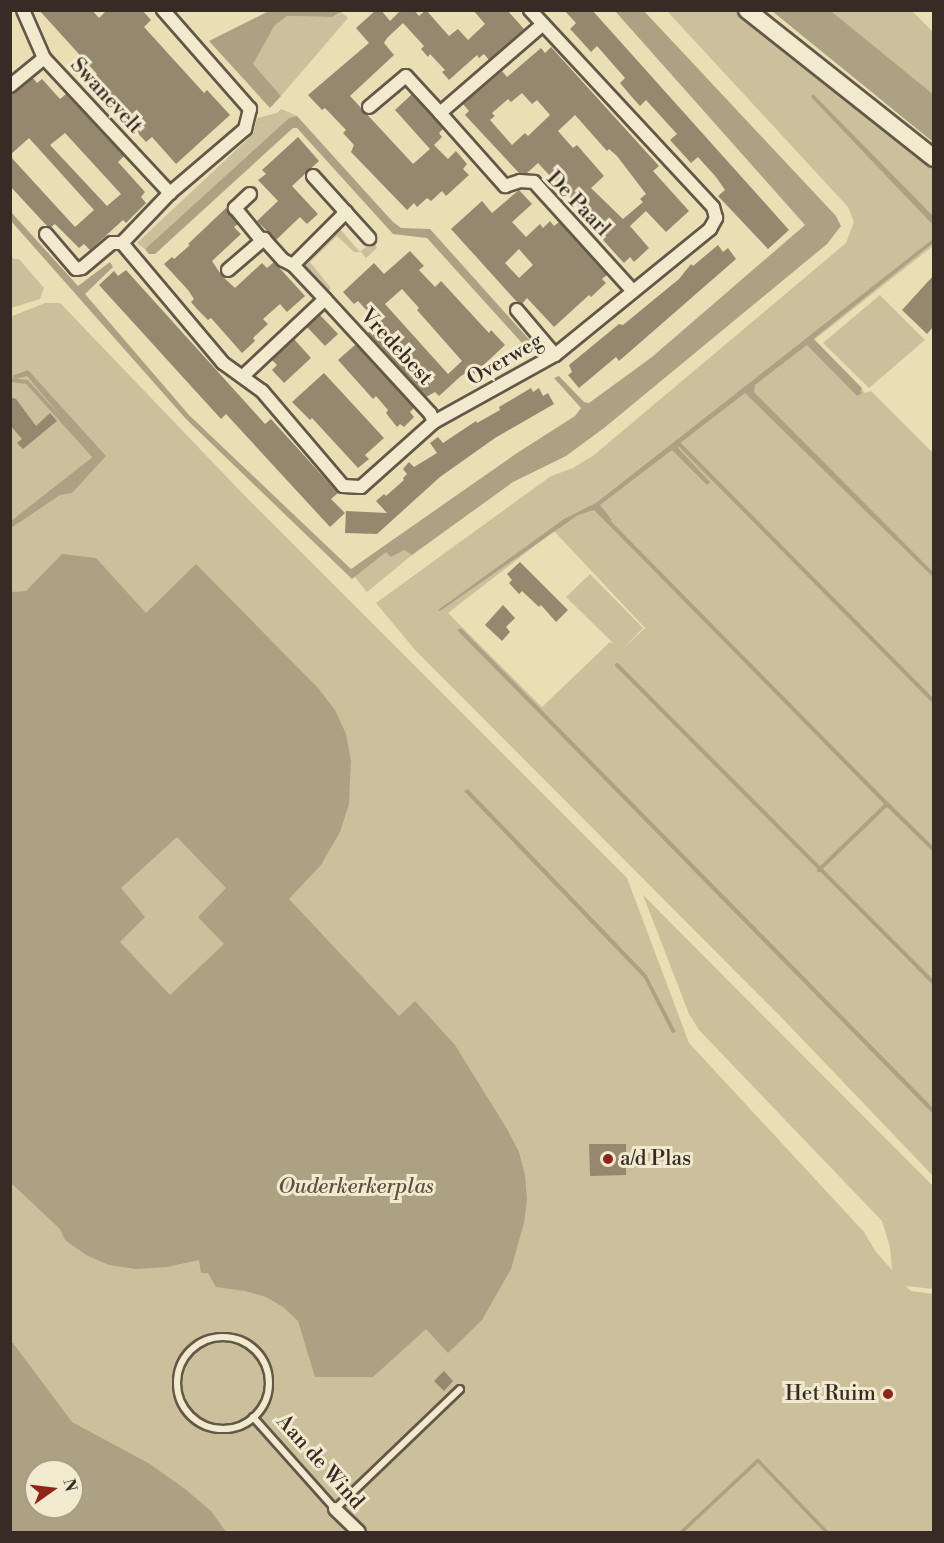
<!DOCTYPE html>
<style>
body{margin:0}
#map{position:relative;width:944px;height:1543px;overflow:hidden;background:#eadeb4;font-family:"Libre Bodoni",serif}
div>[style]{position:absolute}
.green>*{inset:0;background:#ccbf9c}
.water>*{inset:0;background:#ada183}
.stream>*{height:4px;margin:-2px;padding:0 2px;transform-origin:2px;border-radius:2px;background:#ada183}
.building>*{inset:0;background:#95886f}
.roads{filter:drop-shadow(2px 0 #645748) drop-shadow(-2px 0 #645748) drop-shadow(0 2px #645748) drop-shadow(0 -2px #645748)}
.lane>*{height:6px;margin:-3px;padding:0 3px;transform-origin:3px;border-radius:3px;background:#f1eace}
.lane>.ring{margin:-3px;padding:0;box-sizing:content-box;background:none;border:6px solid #f1eace;border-radius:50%}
.street>*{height:12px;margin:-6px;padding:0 6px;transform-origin:6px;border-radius:6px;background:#f1eace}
.secondary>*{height:16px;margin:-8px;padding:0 8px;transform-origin:8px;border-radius:8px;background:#f1eace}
.dots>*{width:16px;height:16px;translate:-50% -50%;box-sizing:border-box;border:3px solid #f1eace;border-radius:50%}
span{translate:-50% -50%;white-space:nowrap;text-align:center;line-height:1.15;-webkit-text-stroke:6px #f1eace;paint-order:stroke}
.street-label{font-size:21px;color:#382a24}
.poi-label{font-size:21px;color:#382a24}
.left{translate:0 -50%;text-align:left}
.right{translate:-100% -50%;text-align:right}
.park-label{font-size:21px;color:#5d4f42;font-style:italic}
.frame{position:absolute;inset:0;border:12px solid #382a24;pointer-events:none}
.north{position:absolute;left:24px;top:1459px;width:60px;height:60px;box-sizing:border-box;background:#f1eace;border:2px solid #a79d8a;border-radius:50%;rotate:76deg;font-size:16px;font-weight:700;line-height:24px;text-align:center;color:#382a24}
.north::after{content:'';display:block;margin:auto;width:21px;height:27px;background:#8f2418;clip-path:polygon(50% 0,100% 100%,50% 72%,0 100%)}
</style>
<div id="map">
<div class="green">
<i style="clip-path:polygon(evenodd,667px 11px,746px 11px,933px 165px,933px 246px,814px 340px,865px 393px,871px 391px,933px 453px,933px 1176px,782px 1018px,416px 651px,376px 603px,551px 476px,573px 468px,594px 455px,846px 243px,854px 222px,848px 207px,667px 11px,554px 531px,645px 628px,621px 651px,643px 628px,590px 574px,566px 597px,614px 644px,610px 642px,542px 707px,448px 613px,554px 531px)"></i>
<i style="clip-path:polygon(831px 11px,912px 11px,933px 32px,933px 94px)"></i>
<i style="clip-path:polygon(342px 13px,348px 18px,281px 96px,252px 65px,275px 25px,287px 16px,332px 17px)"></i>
<i style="clip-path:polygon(281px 109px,297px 116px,289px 118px,145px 249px,137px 243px,253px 134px,257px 118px,277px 113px)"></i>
<i style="clip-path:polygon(345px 221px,339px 228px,360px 252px,373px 241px,377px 248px,366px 258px,361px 252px,354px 252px,337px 236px,310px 262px,331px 288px,326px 293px,306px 270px,304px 263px)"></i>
<i style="clip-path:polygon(10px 255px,14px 259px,19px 259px,44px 288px,40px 299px,11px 308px)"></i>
<i style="clip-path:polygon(880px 295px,925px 340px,869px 388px,823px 343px)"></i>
<i style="clip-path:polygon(evenodd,45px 303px,60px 303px,63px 306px,245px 496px,627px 878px,689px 1043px,864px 1232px,876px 1252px,892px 1270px,890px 1247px,882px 1221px,699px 1030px,689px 1014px,643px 895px,933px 1186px,933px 1289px,906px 1286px,911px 1291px,933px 1294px,933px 1532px,11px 1532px,10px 317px,45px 303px,36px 1471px,72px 1471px,72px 1507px,36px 1507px,36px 1471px)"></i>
<i style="clip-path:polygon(404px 550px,412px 555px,367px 592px,350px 571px,387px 551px)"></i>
</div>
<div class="water">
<i style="clip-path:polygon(269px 11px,344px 11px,332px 17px,287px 16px,275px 25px,253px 64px,281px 96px,270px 108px,209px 41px)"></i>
<i style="clip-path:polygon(615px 11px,644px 11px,836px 216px,841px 226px,827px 244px,604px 428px,566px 456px,513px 482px,412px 555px,404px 550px,391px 557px,386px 552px,352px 579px,186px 419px,11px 221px,11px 212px,78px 286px,110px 262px,113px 267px,85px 294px,189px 415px,351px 569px,517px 453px,575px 416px,581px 408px,554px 378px,559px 376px,584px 402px,589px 403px,652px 357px,805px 225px)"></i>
<i style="clip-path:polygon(772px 11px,831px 11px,933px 94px,933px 142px)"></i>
<i style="clip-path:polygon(813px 94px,933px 216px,933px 225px,811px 97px)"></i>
<i style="clip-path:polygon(297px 116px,392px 221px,401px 228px,430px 229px,535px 346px,531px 353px,427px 238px,393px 234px,297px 128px,293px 128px,155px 254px,149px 254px,145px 249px,289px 118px)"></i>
<i style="clip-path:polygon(933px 239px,933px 243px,812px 340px,862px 393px,857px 396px,807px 345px,755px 385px,754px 392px,933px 572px,933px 577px,745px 393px,679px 444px,678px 448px,710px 482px,707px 485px,672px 450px,600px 505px,612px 520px,609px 521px,597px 509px,578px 515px,440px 611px,438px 610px,564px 519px,596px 503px)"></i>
<i style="clip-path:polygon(28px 370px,106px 456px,72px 493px,60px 495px,11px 528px,11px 521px,94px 456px,27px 376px,15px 379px,12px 376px)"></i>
<i style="clip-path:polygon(evenodd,62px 554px,96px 558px,146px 613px,196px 564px,318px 688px,335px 710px,346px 734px,351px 760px,349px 804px,340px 832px,321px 865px,289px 899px,399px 1016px,415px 1001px,455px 1045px,507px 1129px,519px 1152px,525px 1175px,527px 1199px,524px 1223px,511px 1269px,482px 1320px,448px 1353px,426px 1329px,373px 1377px,315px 1377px,298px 1321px,283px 1307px,266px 1297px,245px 1291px,216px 1287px,208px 1273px,201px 1273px,199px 1260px,167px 1267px,136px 1269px,109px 1265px,86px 1255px,65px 1240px,60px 1229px,11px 1183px,11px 592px,26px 591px,62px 554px,177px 837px,226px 888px,198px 917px,224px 944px,170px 995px,120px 942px,145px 917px,121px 888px,177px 837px)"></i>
<i style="clip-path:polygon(461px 628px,933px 1108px,933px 1114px,457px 630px)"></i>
<i style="clip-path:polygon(468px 789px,646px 974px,676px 1032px,672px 1033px,644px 978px,464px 791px)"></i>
<i style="clip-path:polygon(evenodd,10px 1339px,72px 1422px,150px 1464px,185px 1489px,211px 1511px,226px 1532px,11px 1532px,10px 1339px,36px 1471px,72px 1471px,72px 1507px,36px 1507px,36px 1471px)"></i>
<i style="clip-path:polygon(758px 1458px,829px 1532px,824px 1532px,758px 1463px,684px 1532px,679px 1532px)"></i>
</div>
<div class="stream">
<i style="left:811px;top:339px;width:70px;rotate:45.6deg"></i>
<i style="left:10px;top:380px;width:17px;rotate:7deg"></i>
<i style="left:27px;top:382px;width:103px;rotate:47.8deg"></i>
<i style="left:680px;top:445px;width:361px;rotate:45.3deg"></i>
<i style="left:596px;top:509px;width:414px;rotate:45.4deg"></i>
<i style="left:887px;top:804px;width:95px;rotate:135.9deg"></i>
<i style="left:617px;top:665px;width:449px;rotate:45.1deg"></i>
<i style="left:887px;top:804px;width:66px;rotate:44.4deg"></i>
</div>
<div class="building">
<i style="clip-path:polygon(39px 10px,92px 10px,99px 18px,107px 10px,142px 10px,151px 20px,144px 27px,204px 93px,207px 90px,230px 115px,176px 164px,152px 137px,146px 142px,90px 81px,97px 74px)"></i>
<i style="clip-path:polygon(376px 10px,381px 10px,390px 21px,401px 10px,414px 10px,419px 16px,426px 10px,449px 36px,458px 29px,468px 40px,485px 24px,473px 10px,508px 11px,524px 29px,489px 60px,484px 54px,479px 58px,477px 55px,449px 80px,442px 72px,445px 70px,430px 54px,428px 57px,421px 49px,424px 46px,403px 23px,387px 38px,384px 43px,394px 55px,350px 96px,413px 164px,430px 149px,395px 110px,412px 94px,443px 129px,439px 133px,442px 137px,434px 145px,448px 159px,456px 151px,467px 164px,463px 169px,469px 175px,446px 196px,442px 191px,431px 201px,427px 198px,417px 207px,414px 203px,407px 210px,351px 152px,354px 145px,343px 133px,346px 130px,325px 108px,322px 110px,308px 95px,369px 43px,356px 28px)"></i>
<i style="clip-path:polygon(564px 10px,592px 10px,789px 230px,768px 249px,718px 196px,725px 190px,716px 177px,698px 157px,691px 163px,670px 140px,677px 134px,646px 100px,640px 106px,631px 96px,620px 83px,625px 78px,597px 46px,591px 52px,573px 32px,570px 29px,576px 23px)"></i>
<i style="clip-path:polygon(evenodd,551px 47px,659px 166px,653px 171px,689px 211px,666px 232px,646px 211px,630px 226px,649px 248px,634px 262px,630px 257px,624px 263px,622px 261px,576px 210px,579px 207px,538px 163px,527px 173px,519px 173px,465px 115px,469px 111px,463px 104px,502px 71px,507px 77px,541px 48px,545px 53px,551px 47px,522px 93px,532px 104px,537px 100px,550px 115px,528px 136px,525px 133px,512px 145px,490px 120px,495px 116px,492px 113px,508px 99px,511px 102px,522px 93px,551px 47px,575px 115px,607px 151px,609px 149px,617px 156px,646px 194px,640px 199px,643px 202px,623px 219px,591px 188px,604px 176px,577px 145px,573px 148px,558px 131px,575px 115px)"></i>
<i style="clip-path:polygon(evenodd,33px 78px,37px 83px,42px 79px,60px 99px,66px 94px,124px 156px,118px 162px,145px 192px,141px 197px,146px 203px,126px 223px,123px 220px,90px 250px,84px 244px,79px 248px,55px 224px,51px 227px,47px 226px,10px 186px,10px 156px,75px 227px,94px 210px,29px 138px,10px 155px,10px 94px,33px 78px,65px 133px,121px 194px,107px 206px,50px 145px,65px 133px)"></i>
<i style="clip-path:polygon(298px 137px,319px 161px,292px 186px,318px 214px,307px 224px,300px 217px,276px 240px,257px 221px,278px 201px,258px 180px,266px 174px,262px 170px)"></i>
<i style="clip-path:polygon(evenodd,519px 190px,532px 204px,512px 222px,526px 237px,540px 224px,543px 228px,550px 221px,554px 226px,559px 222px,607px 275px,602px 279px,606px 283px,591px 297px,589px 295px,554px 327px,527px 298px,522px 304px,517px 302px,451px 229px,482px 201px,492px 213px,519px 190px,519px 249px,533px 265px,519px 278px,505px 263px,519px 249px)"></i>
<i style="clip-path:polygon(226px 208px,238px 224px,234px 227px,241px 234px,212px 261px,222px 276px,235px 288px,262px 263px,267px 268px,274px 262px,305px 296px,287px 312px,280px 304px,263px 319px,268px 324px,253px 338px,255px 341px,242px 353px,211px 318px,208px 320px,197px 309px,191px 302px,194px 299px,188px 290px,164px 264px,172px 257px,174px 259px,190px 245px,188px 244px)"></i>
<i style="clip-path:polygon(718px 245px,723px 252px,728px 248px,736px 259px,642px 341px,619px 361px,616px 357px,579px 388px,568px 375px,572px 372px,569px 365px,619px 324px,623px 325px,679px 279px,691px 264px,693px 266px)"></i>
<i style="clip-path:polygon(evenodd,410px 251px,424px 266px,419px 270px,435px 287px,441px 281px,489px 333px,491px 330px,505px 345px,474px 374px,471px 370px,461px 376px,439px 396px,435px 392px,426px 397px,368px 333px,370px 331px,367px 328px,374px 323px,370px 318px,372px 316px,358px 301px,354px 304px,343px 292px,374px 263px,384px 274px,410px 251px,402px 289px,419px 308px,417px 310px,462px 361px,448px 374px,385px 304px,402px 289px)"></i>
<i style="clip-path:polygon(126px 270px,265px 424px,271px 419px,338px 493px,331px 499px,345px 513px,330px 527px,226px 414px,221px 419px,99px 285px,114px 271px,118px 276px)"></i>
<i style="clip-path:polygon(933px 276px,933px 327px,927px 334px,902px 310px)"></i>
<i style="clip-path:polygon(320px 315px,338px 334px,325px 346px,307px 327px)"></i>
<i style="clip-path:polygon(294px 339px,311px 358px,284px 383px,272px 370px,277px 365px,272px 360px)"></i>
<i style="clip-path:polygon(356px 344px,414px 408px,410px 412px,414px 417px,404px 427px,400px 424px,397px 427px,386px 413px,388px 410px,376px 396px,373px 399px,338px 360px)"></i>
<i style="clip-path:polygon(324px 373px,384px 438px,365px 455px,369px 459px,358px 468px,312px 418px,310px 420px,292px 402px)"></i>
<i style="clip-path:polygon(531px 388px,533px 392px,539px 388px,543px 396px,548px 393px,554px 404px,495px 438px,440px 477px,377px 534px,345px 533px,346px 511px,387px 513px,376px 501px,384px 494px,386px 496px,404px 480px,403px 478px,407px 474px,403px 469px,409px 462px,414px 467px,437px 453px,430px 443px,438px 437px,443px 443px,476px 421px,477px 423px,500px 410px,499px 407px)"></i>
<i style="clip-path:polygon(10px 397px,16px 399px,36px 426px,50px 413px,57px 421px,23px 449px,17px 443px,22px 439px,10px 425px)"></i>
<i style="clip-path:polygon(520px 562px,568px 610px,556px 622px,541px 605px,539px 607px,522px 591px,519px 594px,509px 583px,512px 580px,507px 574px)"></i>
<i style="clip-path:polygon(503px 605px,515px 618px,506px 627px,510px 632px,502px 641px,485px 625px)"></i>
<i style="clip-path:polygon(589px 1144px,626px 1144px,626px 1175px,590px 1176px)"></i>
<i style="clip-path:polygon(444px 1371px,453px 1381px,444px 1391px,434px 1381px)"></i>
</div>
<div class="roads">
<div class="lane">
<i class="ring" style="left:177px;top:1337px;width:86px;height:86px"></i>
<i style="left:253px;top:1417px;width:123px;rotate:48.3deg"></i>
<i style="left:335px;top:1509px;width:173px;rotate:-43.8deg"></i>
</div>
<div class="street">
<i style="left:23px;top:10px;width:52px;rotate:66.4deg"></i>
<i style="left:10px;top:86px;width:44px;rotate:-39.5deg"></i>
<i style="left:44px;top:58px;width:185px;rotate:47deg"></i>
<i style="left:369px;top:107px;width:48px;rotate:-40deg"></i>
<i style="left:406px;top:76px;width:50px;rotate:47.4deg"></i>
<i style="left:440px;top:113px;width:136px;rotate:-40.8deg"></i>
<i style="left:440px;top:113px;width:98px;rotate:48.3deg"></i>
<i style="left:505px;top:186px;width:16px;rotate:-18deg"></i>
<i style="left:520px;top:181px;width:14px;rotate:4deg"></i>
<i style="left:534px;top:182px;width:146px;rotate:47.8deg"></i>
<i style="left:313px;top:176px;width:84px;rotate:47.9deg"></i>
<i style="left:250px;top:194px;width:21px;rotate:137deg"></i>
<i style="left:235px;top:208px;width:43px;rotate:50.7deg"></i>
<i style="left:46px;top:234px;width:46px;rotate:49.4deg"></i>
<i style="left:76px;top:269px;width:6px;rotate:-9deg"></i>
<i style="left:82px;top:268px;width:39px;rotate:-40deg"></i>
<i style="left:112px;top:243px;width:10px"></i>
<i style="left:122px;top:243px;width:69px;rotate:-46.2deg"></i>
<i style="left:170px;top:193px;width:99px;rotate:-40.5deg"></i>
<i style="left:245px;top:129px;width:21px;rotate:-76deg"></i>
<i style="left:250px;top:109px;width:132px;rotate:-131.3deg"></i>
<i style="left:122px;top:243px;width:157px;rotate:49.9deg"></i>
<i style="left:223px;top:363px;width:48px;rotate:35.7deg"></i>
<i style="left:262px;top:391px;width:125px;rotate:49.5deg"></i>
<i style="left:343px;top:486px;width:18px;rotate:3deg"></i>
<i style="left:361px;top:487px;width:98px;rotate:-41.7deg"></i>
<i style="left:434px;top:422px;width:138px;rotate:-29deg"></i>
<i style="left:555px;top:355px;width:200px;rotate:-39.1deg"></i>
<i style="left:710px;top:229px;width:13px;rotate:-61deg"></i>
<i style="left:716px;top:218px;width:11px;rotate:-105deg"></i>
<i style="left:713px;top:207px;width:269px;rotate:-132.9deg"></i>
<i style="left:293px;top:265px;width:75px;rotate:-45deg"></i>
<i style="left:228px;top:270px;width:48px;rotate:-40.7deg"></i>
<i style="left:264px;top:239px;width:28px;rotate:48deg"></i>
<i style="left:283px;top:260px;width:11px;rotate:27deg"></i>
<i style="left:293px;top:265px;width:47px;rotate:46.7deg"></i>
<i style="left:325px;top:299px;width:155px;rotate:47.4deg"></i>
<i style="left:430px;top:413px;width:10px;rotate:66deg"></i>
<i style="left:517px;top:310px;width:59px;rotate:49.8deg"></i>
<i style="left:243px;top:376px;width:112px;rotate:-43.2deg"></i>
<i style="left:335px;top:1509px;width:33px;rotate:44deg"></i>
</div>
<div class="secondary">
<i style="left:747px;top:10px;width:238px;rotate:38.4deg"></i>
</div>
</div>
<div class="dots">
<i style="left:608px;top:1159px;background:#8f2418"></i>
<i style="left:888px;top:1394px;background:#8f2418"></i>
</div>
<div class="street-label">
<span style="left:106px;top:96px;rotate:47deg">Swanevelt</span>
<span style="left:578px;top:204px;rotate:46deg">De Paarl</span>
<span style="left:396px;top:347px;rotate:47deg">Vredebest</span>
<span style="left:505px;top:360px;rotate:-30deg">Overweg</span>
<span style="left:320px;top:1462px;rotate:48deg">Aan de Wind</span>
</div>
<div class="poi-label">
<span class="left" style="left:620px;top:1159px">a/d Plas</span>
<span class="right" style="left:876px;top:1394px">Het Ruim</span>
</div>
<div class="park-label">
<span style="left:356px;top:1187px">Ouderkerkerplas</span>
</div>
<div class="frame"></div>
<div class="north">N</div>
</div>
